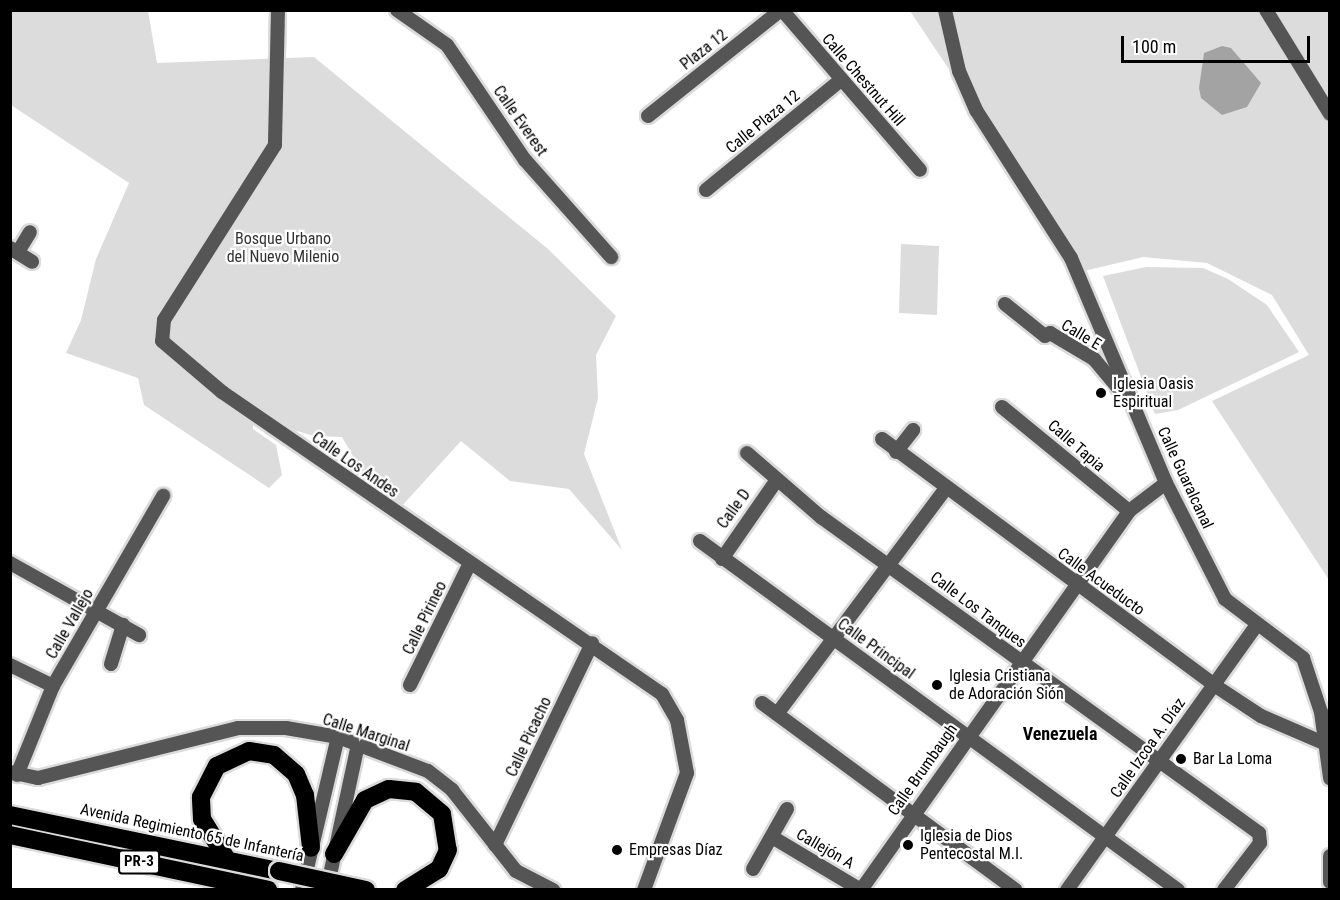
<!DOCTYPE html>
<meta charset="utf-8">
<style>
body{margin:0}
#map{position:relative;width:1340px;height:900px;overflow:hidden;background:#fff;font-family:"Roboto Condensed",sans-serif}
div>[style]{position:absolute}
.green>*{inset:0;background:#dcdcdc}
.water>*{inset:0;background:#a3a3a3}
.roads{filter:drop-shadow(2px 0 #dbdbdb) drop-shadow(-2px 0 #dbdbdb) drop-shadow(0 2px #dbdbdb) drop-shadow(0 -2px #dbdbdb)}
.minor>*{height:14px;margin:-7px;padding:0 7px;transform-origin:7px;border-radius:7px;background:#555}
.highway>*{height:18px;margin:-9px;padding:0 9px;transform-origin:9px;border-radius:9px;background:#000}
.bridges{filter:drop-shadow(2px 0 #dbdbdb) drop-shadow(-2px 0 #dbdbdb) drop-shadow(0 2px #dbdbdb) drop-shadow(0 -2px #dbdbdb)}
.highway-bridge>*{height:18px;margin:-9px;padding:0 9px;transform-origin:9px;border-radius:9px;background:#000}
.dots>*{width:16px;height:16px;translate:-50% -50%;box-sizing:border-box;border:3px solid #fff;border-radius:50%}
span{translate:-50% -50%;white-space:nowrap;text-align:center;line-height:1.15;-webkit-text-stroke:4.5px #fff;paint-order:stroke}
.shield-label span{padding:2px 4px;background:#fff;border:2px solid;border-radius:4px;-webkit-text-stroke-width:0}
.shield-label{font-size:15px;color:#000;font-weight:700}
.street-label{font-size:16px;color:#000}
.park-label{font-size:16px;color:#333}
.poi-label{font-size:16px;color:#000}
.left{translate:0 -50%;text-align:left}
.neighbourhood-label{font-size:18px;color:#000;font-weight:700}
.frame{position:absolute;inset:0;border:12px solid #000;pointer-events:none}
.scale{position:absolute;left:1121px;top:36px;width:189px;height:27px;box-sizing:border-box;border:3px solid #000;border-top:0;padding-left:8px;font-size:18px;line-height:21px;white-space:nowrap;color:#000;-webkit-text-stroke:4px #fff;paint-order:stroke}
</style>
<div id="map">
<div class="green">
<i style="clip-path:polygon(11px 11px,148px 11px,157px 63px,314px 57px,548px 249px,616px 316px,596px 355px,598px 398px,584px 454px,622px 550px,569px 489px,510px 481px,461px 441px,400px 508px,393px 498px,373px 491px,342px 437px,314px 436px,253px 418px,253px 429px,276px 445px,282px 475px,269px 488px,144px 405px,138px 378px,66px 353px,81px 320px,96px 259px,129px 183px,11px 105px)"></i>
<i style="clip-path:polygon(910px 11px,1329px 11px,1329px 580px,1212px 401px,1309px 355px,1272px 295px,1207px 263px,1143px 257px,1084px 271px)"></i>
<i style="clip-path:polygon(901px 244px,939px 246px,937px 315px,899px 313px)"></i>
<i style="clip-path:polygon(1146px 267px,1203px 268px,1228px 279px,1267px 305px,1299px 352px,1178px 410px,1155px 414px,1103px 276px)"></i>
</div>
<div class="water">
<i style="clip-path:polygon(1222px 46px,1231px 48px,1261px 83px,1247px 107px,1222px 115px,1201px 98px,1199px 88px,1204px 53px)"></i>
</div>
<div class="roads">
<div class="minor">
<i style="left:278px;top:10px;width:135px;rotate:91.3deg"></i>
<i style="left:275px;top:145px;width:207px;rotate:122.4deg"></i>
<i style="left:164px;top:320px;width:21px;rotate:95deg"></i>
<i style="left:162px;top:341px;width:79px;rotate:40.4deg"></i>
<i style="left:222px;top:392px;width:534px;rotate:34.46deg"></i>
<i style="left:662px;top:694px;width:30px;rotate:60deg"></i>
<i style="left:677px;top:720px;width:54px;rotate:79.3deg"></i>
<i style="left:687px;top:773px;width:125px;rotate:110.2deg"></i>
<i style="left:397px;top:10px;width:61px;rotate:35deg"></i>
<i style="left:447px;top:45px;width:139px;rotate:55.9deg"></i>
<i style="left:525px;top:160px;width:130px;rotate:48.4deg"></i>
<i style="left:782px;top:10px;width:211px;rotate:49.2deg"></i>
<i style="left:945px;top:10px;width:63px;rotate:77.1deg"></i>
<i style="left:959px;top:71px;width:43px;rotate:66.4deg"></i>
<i style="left:976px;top:110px;width:176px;rotate:57.3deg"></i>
<i style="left:1071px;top:258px;width:244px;rotate:67.1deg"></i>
<i style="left:1166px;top:483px;width:130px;rotate:63deg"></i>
<i style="left:1225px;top:599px;width:98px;rotate:37.1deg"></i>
<i style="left:1303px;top:658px;width:57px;rotate:71.6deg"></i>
<i style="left:1321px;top:712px;width:67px;rotate:82.2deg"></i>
<i style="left:1266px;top:10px;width:122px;rotate:58.4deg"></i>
<i style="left:648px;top:116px;width:170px;rotate:-38.6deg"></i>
<i style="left:706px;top:190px;width:174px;rotate:-39.2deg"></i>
<i style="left:10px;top:248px;width:26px;rotate:32deg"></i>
<i style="left:18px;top:252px;width:23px;rotate:-59deg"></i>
<i style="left:1005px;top:304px;width:51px;rotate:38.7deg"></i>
<i style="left:1045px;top:336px;width:6px;rotate:-31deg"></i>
<i style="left:1050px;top:333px;width:51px;rotate:30.6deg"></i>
<i style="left:1094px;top:359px;width:47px;rotate:50.2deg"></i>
<i style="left:1002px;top:407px;width:164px;rotate:39.3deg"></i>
<i style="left:882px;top:439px;width:413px;rotate:36.5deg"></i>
<i style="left:1214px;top:685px;width:56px;rotate:33.4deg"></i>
<i style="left:1261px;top:716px;width:71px;rotate:23.3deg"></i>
<i style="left:896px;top:452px;width:28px;rotate:-52deg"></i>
<i style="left:747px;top:453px;width:98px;rotate:40.9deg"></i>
<i style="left:821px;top:517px;width:540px;rotate:35.81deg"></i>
<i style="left:1259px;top:833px;width:10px;rotate:84deg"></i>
<i style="left:1260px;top:843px;width:59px;rotate:127.5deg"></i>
<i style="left:700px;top:541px;width:592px;rotate:36.13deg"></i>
<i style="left:722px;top:559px;width:95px;rotate:-55.3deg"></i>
<i style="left:10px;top:563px;width:148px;rotate:29.2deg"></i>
<i style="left:111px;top:664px;width:41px;rotate:-72.9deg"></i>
<i style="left:10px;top:665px;width:48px;rotate:26deg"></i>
<i style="left:410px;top:685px;width:134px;rotate:-63.8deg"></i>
<i style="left:762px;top:703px;width:315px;rotate:36.4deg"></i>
<i style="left:777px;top:714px;width:282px;rotate:-53.2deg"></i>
<i style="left:10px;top:772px;width:29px;rotate:12deg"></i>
<i style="left:38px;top:778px;width:206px;rotate:-14deg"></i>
<i style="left:238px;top:728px;width:48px"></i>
<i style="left:286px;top:728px;width:53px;rotate:9.8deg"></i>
<i style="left:338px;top:737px;width:96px;rotate:20.7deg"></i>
<i style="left:428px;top:771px;width:31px;rotate:38deg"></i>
<i style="left:452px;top:790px;width:103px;rotate:51.7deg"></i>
<i style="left:516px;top:871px;width:42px;rotate:27.2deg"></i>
<i style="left:17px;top:775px;width:96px;rotate:-68deg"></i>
<i style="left:53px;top:686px;width:220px;rotate:-59.9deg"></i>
<i style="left:772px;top:837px;width:104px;rotate:30.8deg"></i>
<i style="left:495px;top:845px;width:224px;rotate:-64.3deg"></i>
<i style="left:1330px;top:856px;width:26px;rotate:90deg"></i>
<i style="left:753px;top:869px;width:69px;rotate:-60.5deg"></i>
<i style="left:327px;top:889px;width:148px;rotate:-77.9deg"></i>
<i style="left:302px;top:890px;width:157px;rotate:-76.8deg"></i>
<i style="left:861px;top:890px;width:464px;rotate:-54.7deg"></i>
<i style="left:1129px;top:511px;width:46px;rotate:-37.1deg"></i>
<i style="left:1067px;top:890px;width:325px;rotate:-54.4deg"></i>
</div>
<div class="highway">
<i style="left:10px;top:815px;width:275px;rotate:11.8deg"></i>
<i style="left:10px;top:835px;width:264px;rotate:12deg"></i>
<i style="left:334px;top:854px;width:62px;rotate:-60.1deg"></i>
<i style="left:365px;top:800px;width:26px;rotate:-25deg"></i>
<i style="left:389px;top:789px;width:27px;rotate:6deg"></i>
<i style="left:416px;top:792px;width:34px;rotate:40deg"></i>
<i style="left:442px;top:814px;width:36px;rotate:81deg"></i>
<i style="left:448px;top:850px;width:21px;rotate:115deg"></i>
<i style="left:439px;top:869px;width:40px;rotate:148deg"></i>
<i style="left:226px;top:858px;width:46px;rotate:-121.6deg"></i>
<i style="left:202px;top:819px;width:22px;rotate:-93deg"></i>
<i style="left:201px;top:797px;width:35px;rotate:-63deg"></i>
<i style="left:217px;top:766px;width:35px;rotate:-25deg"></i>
<i style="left:249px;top:751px;width:25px;rotate:9deg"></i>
<i style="left:274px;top:755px;width:29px;rotate:41deg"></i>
<i style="left:296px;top:774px;width:23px;rotate:67deg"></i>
<i style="left:305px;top:795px;width:53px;rotate:83.5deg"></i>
</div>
</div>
<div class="bridges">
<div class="highway-bridge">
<i style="left:279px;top:871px;width:89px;rotate:12.3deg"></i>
</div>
</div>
<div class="dots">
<i style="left:1101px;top:393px;background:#000"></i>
<i style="left:937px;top:685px;background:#000"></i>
<i style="left:1181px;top:759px;background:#000"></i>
<i style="left:908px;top:845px;background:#000"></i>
<i style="left:617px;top:850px;background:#000"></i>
</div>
<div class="shield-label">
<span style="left:139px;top:862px">PR-3</span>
</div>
<div class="street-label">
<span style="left:704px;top:50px;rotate:-38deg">Plaza 12</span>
<span style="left:863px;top:80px;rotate:49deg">Calle Chestnut Hill</span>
<span style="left:520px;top:121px;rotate:55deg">Calle Everest</span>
<span style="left:763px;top:122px;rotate:-39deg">Calle Plaza 12</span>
<span style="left:1081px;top:335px;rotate:31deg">Calle E</span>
<span style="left:1076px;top:446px;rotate:41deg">Calle Tapia</span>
<span style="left:355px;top:465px;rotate:35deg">Calle Los Andes</span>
<span style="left:1185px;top:478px;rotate:65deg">Calle Guaralcanal</span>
<span style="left:734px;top:509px;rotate:-54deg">Calle D</span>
<span style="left:1101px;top:582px;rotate:36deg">Calle Acueducto</span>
<span style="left:978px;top:610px;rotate:37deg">Calle Los Tanques</span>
<span style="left:425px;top:618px;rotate:-64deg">Calle Pirineo</span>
<span style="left:70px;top:624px;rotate:-60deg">Calle Vallejo</span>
<span style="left:876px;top:649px;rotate:36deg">Calle Principal</span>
<span style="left:366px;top:733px;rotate:18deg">Calle Marginal</span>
<span style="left:529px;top:737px;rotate:-65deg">Calle Picacho</span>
<span style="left:1148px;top:748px;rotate:-55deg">Calle Izcoa A. Díaz</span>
<span style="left:923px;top:770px;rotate:-55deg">Calle Brumbaugh</span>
<span style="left:192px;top:833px;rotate:12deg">Avenida Regimiento 65 de Infantería</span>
<span style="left:825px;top:849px;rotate:30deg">Callejón A</span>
</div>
<div class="park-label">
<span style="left:283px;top:248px">Bosque Urbano<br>del Nuevo Milenio</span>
</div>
<div class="poi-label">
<span class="left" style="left:1113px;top:393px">Iglesia Oasis<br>Espiritual</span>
<span class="left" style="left:949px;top:685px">Iglesia Cristiana<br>de Adoración Sión</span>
<span class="left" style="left:1193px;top:759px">Bar La Loma</span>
<span class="left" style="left:920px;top:845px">Iglesia de Dios<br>Pentecostal M.I.</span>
<span class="left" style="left:629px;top:850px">Empresas Díaz</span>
</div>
<div class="neighbourhood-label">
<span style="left:1060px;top:734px">Venezuela</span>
</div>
<div class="frame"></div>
<div class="scale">100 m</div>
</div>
